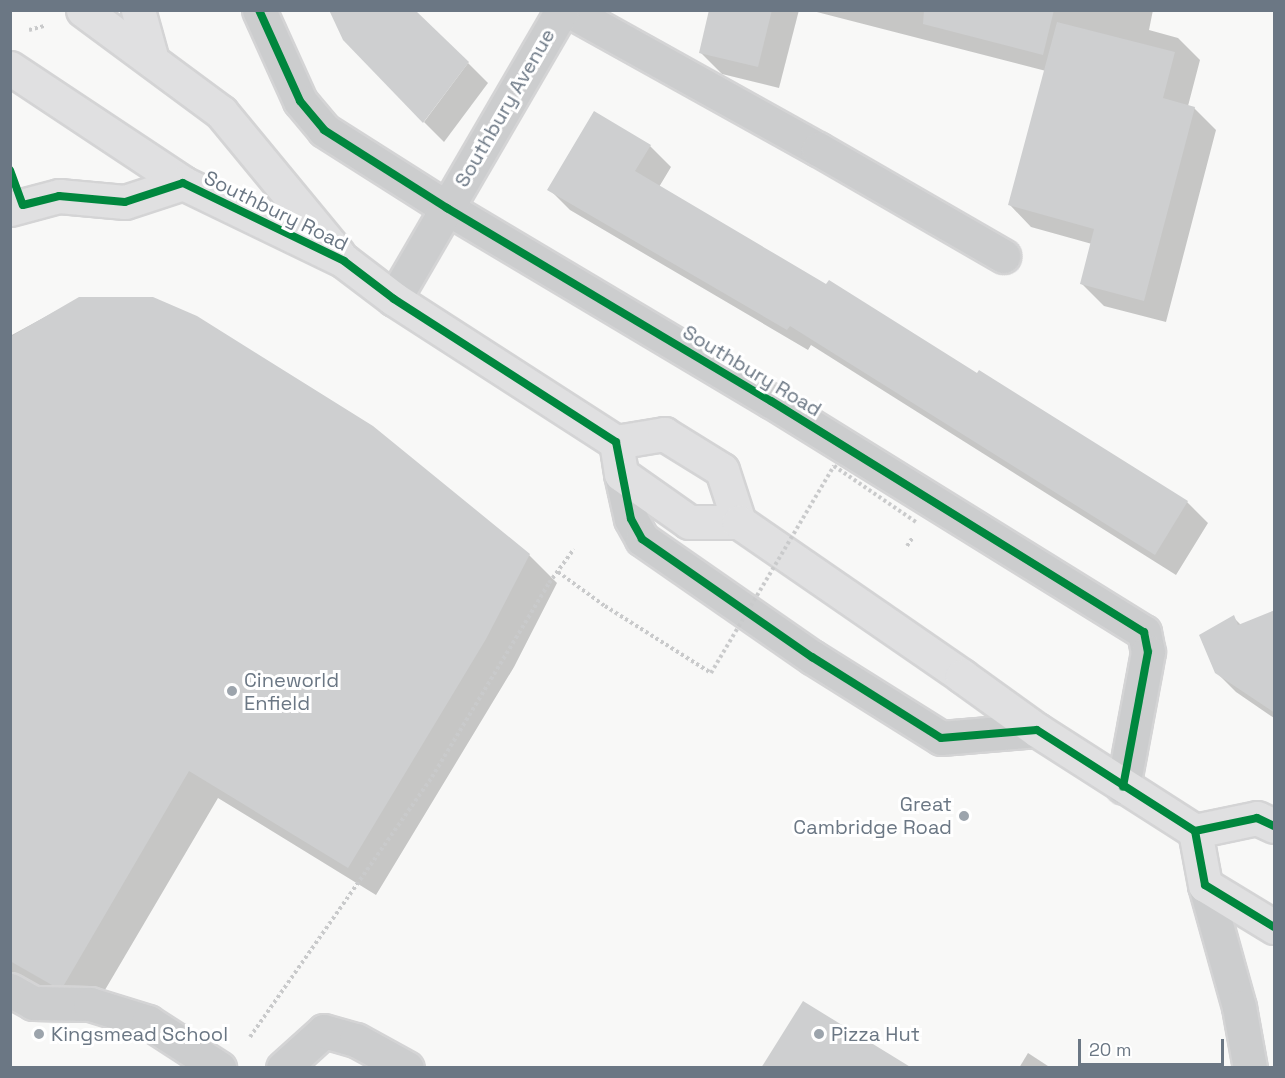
<!DOCTYPE html>
<style>
body{margin:0}
#map{position:relative;width:1285px;height:1078px;overflow:hidden;background:#f8f8f7;font-family:"Space Grotesk",sans-serif}
div>[style]{position:absolute}
.shadow>*{inset:0;background:#0003}
.building>*{inset:0;background:#cecfd0}
.path>*{height:4px;margin-top:-2px;transform-origin:0;background:repeating-linear-gradient(90deg,#c9cacb 0 3px,transparent 0 6px)}
.roads{filter:drop-shadow(2px 0 #d4d4d5) drop-shadow(-2px 0 #d4d4d5) drop-shadow(0 2px #d4d4d5) drop-shadow(0 -2px #d4d4d5)}
.minor>*{height:33px;margin:-16.5px;padding:0 16.5px;transform-origin:16.5px;border-radius:16.5px;background:#cccdce}
.major>*{height:33px;margin:-16.5px;padding:0 16.5px;transform-origin:16.5px;border-radius:16.5px;background:#e0e0e1}
.path-bridge>*{height:4px;margin-top:-2px;transform-origin:0;background:repeating-linear-gradient(90deg,#c9cacb 0 3px,transparent 0 6px)}
.cycleway>*{height:8px;margin:-4px;padding:0 4px;transform-origin:4px;border-radius:4px;background:#00873e}
.dots>*{width:16px;height:16px;translate:-50% -50%;box-sizing:border-box;border:3px solid #fff;border-radius:50%}
span{translate:-50% -50%;white-space:nowrap;text-align:center;line-height:1.15;-webkit-text-stroke:6px #fff;paint-order:stroke}
.street-label{font-size:20px;color:#6b7784}
.poi-label{font-size:20px;color:#6b7784}
.left{translate:0 -50%;text-align:left}
.right{translate:-100% -50%;text-align:right}
.frame{position:absolute;inset:0;border:12px solid #6b7784;pointer-events:none}
.scale{position:absolute;left:1078px;top:1039px;width:146px;height:27px;box-sizing:border-box;border:3px solid #6b7784;border-top:0;padding-left:8px;font-size:18px;line-height:21px;white-space:nowrap;color:#6b7784;-webkit-text-stroke:4px #fff;paint-order:stroke}
</style>
<div id="map">
<div class="shadow">
<i style="clip-path:polygon(711px 10px,799px 10px,779px 88px,722px 74px,700px 52px)"></i>
<i style="clip-path:polygon(809px 10px,1153px 10px,1149px 30px,1178px 38px,1200px 60px,1188px 106px,1194px 108px,1216px 130px,1166px 322px,1104px 306px,1082px 284px,1092px 244px,1031px 227px,1010px 205px,1046px 71px)"></i>
<i style="clip-path:polygon(468px 63px,488px 83px,444px 142px,424px 122px)"></i>
<i style="clip-path:polygon(650px 146px,671px 167px,659px 187px,1187px 502px,1208px 523px,1176px 575px,811px 345px,808px 350px,570px 210px,549px 189px)"></i>
<i style="clip-path:polygon(80px 298px,529px 555px,557px 583px,514px 667px,376px 895px,218px 798px,92px 1012px,81px 1012px,10px 971px,10px 336px)"></i>
<i style="clip-path:polygon(1274px 612px,1274px 718px,1236px 692px,1216px 672px,1233px 617px,1241px 625px)"></i>
<i style="clip-path:polygon(1028px 1053px,1051px 1068px,1019px 1068px)"></i>
</div>
<div class="building">
<i style="clip-path:polygon(329px 10px,415px 10px,469px 62px,423px 123px,343px 40px)"></i>
<i style="clip-path:polygon(709px 10px,772px 10px,758px 67px,699px 53px)"></i>
<i style="clip-path:polygon(924px 10px,1054px 10px,1043px 55px,923px 24px)"></i>
<i style="clip-path:polygon(1057px 22px,1175px 52px,1163px 98px,1195px 107px,1144px 301px,1080px 284px,1094px 229px,1008px 205px)"></i>
<i style="clip-path:polygon(594px 111px,651px 145px,635px 171px,826px 284px,829px 280px,977px 373px,979px 370px,1188px 501px,1155px 555px,790px 326px,787px 330px,547px 190px)"></i>
<i style="clip-path:polygon(79px 297px,153px 297px,197px 316px,373px 426px,530px 554px,486px 639px,348px 868px,189px 771px,64px 985px,52px 985px,10px 961px,10px 337px)"></i>
<i style="clip-path:polygon(1275px 610px,1275px 713px,1215px 673px,1199px 635px,1234px 615px,1238px 625px)"></i>
<i style="clip-path:polygon(803px 1001px,912px 1068px,761px 1068px)"></i>
</div>
<div class="path">
<i style="left:29px;top:30px;width:16px;rotate:-15deg"></i>
<i style="left:907px;top:546px;width:11px;rotate:-56deg"></i>
<i style="left:558px;top:572px;width:58px;rotate:35.9deg"></i>
<i style="left:605px;top:606px;width:125px;rotate:32.3deg"></i>
<i style="left:250px;top:1037px;width:317px;rotate:-55deg"></i>
<i style="left:432px;top:777px;width:227px;rotate:-58.9deg"></i>
<i style="left:549px;top:583px;width:42px;rotate:-53.7deg"></i>
</div>
<div class="roads">
<div class="minor">
<i style="left:259px;top:10px;width:100px;rotate:65.7deg"></i>
<i style="left:300px;top:101px;width:38px;rotate:50deg"></i>
<i style="left:324px;top:130px;width:146px;rotate:32.4deg"></i>
<i style="left:447px;top:208px;width:377px;rotate:30.8deg"></i>
<i style="left:771px;top:401px;width:439px;rotate:31.8deg"></i>
<i style="left:1144px;top:632px;width:20px;rotate:79deg"></i>
<i style="left:1148px;top:652px;width:137px;rotate:100.5deg"></i>
<i style="left:568px;top:10px;width:286px;rotate:29.1deg"></i>
<i style="left:818px;top:149px;width:214px;rotate:30deg"></i>
<i style="left:394px;top:299px;width:334px;rotate:-59.8deg"></i>
<i style="left:621px;top:474px;width:46px;rotate:77.5deg"></i>
<i style="left:631px;top:519px;width:23px;rotate:61deg"></i>
<i style="left:642px;top:539px;width:207px;rotate:34.8deg"></i>
<i style="left:812px;top:657px;width:152px;rotate:32.1deg"></i>
<i style="left:941px;top:738px;width:96px;rotate:-4.8deg"></i>
<i style="left:1205px;top:885px;width:127px;rotate:74.4deg"></i>
<i style="left:1239px;top:1007px;width:62px;rotate:79.8deg"></i>
<i style="left:10px;top:990px;width:26px;rotate:29deg"></i>
<i style="left:33px;top:1003px;width:57px;rotate:1deg"></i>
<i style="left:90px;top:1004px;width:61px;rotate:17.2deg"></i>
<i style="left:148px;top:1022px;width:85px;rotate:32.9deg"></i>
<i style="left:283px;top:1068px;width:55px;rotate:-42.1deg"></i>
<i style="left:324px;top:1031px;width:33px;rotate:16deg"></i>
<i style="left:356px;top:1040px;width:58px;rotate:28.8deg"></i>
</div>
<div class="major">
<i style="left:83px;top:10px;width:172px;rotate:36.5deg"></i>
<i style="left:221px;top:112px;width:184px;rotate:50.5deg"></i>
<i style="left:138px;top:10px;width:52px;rotate:74.4deg"></i>
<i style="left:10px;top:68px;width:208px;rotate:33.6deg"></i>
<i style="left:183px;top:183px;width:179px;rotate:25.8deg"></i>
<i style="left:344px;top:261px;width:63px;rotate:37.2deg"></i>
<i style="left:394px;top:299px;width:264px;rotate:32.8deg"></i>
<i style="left:616px;top:442px;width:49px;rotate:-9.5deg"></i>
<i style="left:664px;top:434px;width:68px;rotate:31.8deg"></i>
<i style="left:722px;top:470px;width:55px;rotate:71.9deg"></i>
<i style="left:10px;top:209px;width:51px;rotate:-14.9deg"></i>
<i style="left:59px;top:196px;width:66px;rotate:5.2deg"></i>
<i style="left:125px;top:202px;width:61px;rotate:-18.1deg"></i>
<i style="left:616px;top:442px;width:32px;rotate:81deg"></i>
<i style="left:621px;top:474px;width:83px;rotate:35.2deg"></i>
<i style="left:689px;top:522px;width:50px"></i>
<i style="left:739px;top:522px;width:271px;rotate:34.6deg"></i>
<i style="left:962px;top:676px;width:92px;rotate:35.8deg"></i>
<i style="left:1037px;top:730px;width:188px;rotate:32.6deg"></i>
<i style="left:1195px;top:831px;width:63px;rotate:-11.8deg"></i>
<i style="left:1257px;top:818px;width:19px;rotate:25deg"></i>
<i style="left:1195px;top:831px;width:55px;rotate:79.5deg"></i>
<i style="left:1205px;top:885px;width:81px;rotate:31.3deg"></i>
</div>
</div>
<div class="path-bridge">
<i style="left:711px;top:673px;width:241px;rotate:-59.3deg"></i>
<i style="left:834px;top:466px;width:99px;rotate:34.3deg"></i>
</div>
<div class="cycleway">
<i style="left:259px;top:10px;width:100px;rotate:65.7deg"></i>
<i style="left:300px;top:101px;width:38px;rotate:50deg"></i>
<i style="left:324px;top:130px;width:146px;rotate:32.4deg"></i>
<i style="left:447px;top:208px;width:377px;rotate:30.8deg"></i>
<i style="left:771px;top:401px;width:439px;rotate:31.8deg"></i>
<i style="left:1144px;top:632px;width:20px;rotate:79deg"></i>
<i style="left:1148px;top:652px;width:137px;rotate:100.5deg"></i>
<i style="left:10px;top:170px;width:37px;rotate:70deg"></i>
<i style="left:23px;top:205px;width:37px;rotate:-14deg"></i>
<i style="left:59px;top:196px;width:66px;rotate:5.2deg"></i>
<i style="left:125px;top:202px;width:61px;rotate:-18.1deg"></i>
<i style="left:183px;top:183px;width:179px;rotate:25.8deg"></i>
<i style="left:344px;top:261px;width:63px;rotate:37.2deg"></i>
<i style="left:394px;top:299px;width:264px;rotate:32.8deg"></i>
<i style="left:616px;top:442px;width:78px;rotate:79deg"></i>
<i style="left:631px;top:519px;width:23px;rotate:61deg"></i>
<i style="left:642px;top:539px;width:207px;rotate:34.8deg"></i>
<i style="left:812px;top:657px;width:152px;rotate:32.1deg"></i>
<i style="left:941px;top:738px;width:96px;rotate:-4.8deg"></i>
<i style="left:1037px;top:730px;width:188px;rotate:32.6deg"></i>
<i style="left:1195px;top:831px;width:63px;rotate:-11.8deg"></i>
<i style="left:1257px;top:818px;width:19px;rotate:25deg"></i>
<i style="left:1195px;top:831px;width:55px;rotate:79.5deg"></i>
<i style="left:1205px;top:885px;width:81px;rotate:31.3deg"></i>
</div>
<div class="dots">
<i style="left:232px;top:691px;background:#9ca4ac"></i>
<i style="left:964px;top:816px;background:#9ca4ac"></i>
<i style="left:39px;top:1034px;background:#9ca4ac"></i>
<i style="left:819px;top:1034px;background:#9ca4ac"></i>
</div>
<div class="street-label">
<span style="left:505px;top:108px;rotate:-60deg">Southbury Avenue</span>
<span style="left:276px;top:211px;rotate:26deg">Southbury Road</span>
<span style="left:752px;top:371px;rotate:31deg">Southbury Road</span>
</div>
<div class="poi-label">
<span class="left" style="left:244px;top:692px">Cineworld<br>Enfield</span>
<span class="right" style="left:952px;top:816px">Great<br>Cambridge Road</span>
<span class="left" style="left:51px;top:1034px">Kingsmead School</span>
<span class="left" style="left:831px;top:1034px">Pizza Hut</span>
</div>
<div class="frame"></div>
<div class="scale">20 m</div>
</div>
